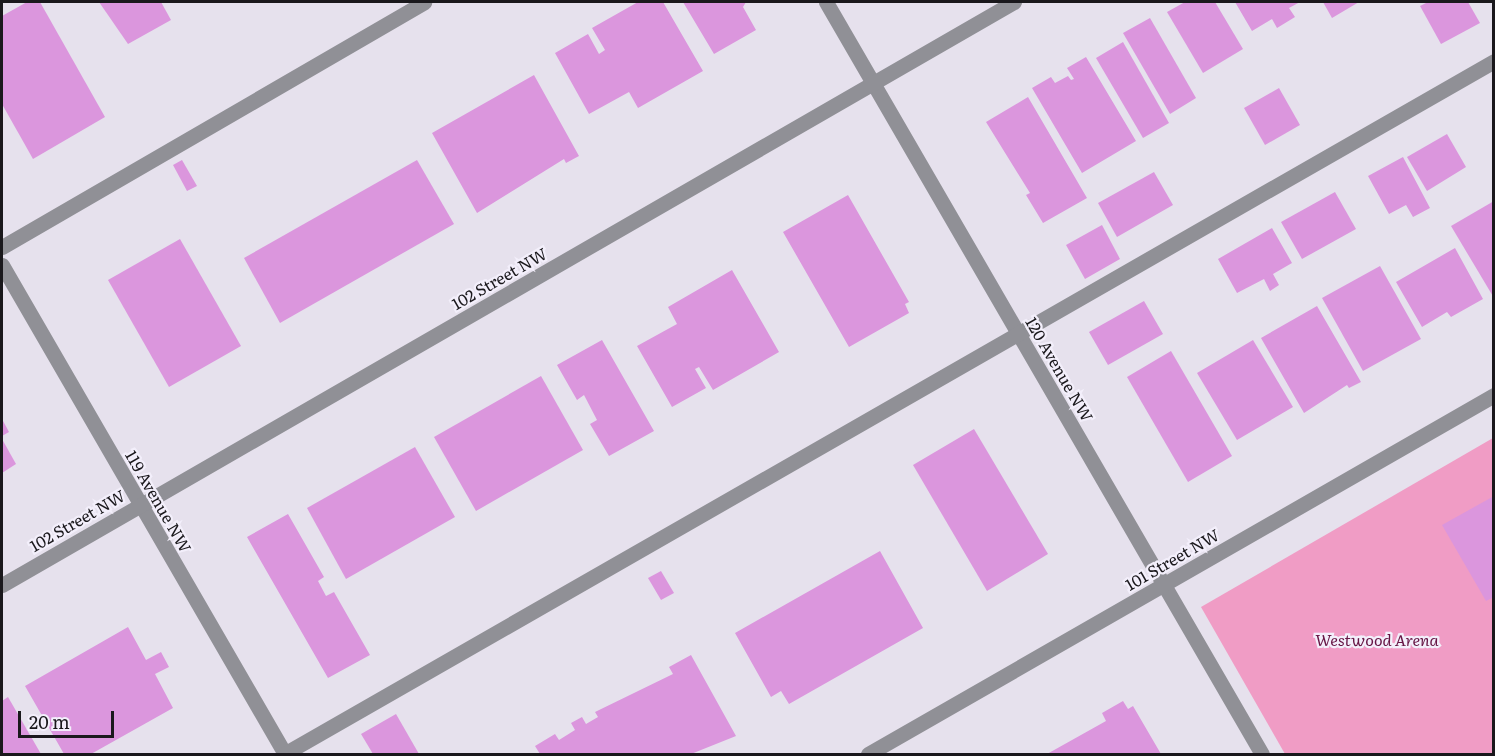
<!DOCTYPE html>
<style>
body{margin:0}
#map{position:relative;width:1495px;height:756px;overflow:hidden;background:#e6e1ed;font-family:Literata,serif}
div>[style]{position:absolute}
.green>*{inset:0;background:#f09cc5}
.building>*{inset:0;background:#db96dd}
.minor>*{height:15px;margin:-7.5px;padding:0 7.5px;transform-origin:7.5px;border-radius:7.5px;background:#909096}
span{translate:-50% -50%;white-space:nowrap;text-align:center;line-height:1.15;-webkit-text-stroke:4.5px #f3effb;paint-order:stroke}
.street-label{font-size:16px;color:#1a181c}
.park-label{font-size:16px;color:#671645;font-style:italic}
.frame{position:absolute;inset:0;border:3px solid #1a181c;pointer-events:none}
.scale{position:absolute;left:18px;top:711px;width:96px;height:27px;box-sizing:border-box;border:3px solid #1a181c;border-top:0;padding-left:8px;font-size:18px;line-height:21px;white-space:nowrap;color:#1a181c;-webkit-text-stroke:4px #f3effb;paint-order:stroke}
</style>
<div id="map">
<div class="green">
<i style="clip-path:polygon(1493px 438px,1493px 754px,1285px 754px,1201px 607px)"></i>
</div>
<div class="building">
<i style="clip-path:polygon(27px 2px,40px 2px,105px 117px,33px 159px,2px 104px,2px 16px)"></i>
<i style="clip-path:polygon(99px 2px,161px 2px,171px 20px,128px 44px)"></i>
<i style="clip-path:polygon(638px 2px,663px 2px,703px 71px,638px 108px,629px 92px,589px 114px,555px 53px,588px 34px,599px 54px,605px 50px,592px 28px)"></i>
<i style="clip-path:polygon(683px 2px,746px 2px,743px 7px,756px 30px,714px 54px)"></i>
<i style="clip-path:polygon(1185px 2px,1215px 2px,1243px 49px,1203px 73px,1167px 12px)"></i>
<i style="clip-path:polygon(1235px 2px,1300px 2px,1289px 8px,1295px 17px,1277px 28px,1272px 19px,1252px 31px)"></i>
<i style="clip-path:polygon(1323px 2px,1359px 2px,1332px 18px)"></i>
<i style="clip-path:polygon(1428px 2px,1468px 2px,1480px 23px,1441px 44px,1420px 6px)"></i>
<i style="clip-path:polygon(1150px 18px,1196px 98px,1170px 114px,1123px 33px)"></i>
<i style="clip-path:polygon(1123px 42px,1169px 123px,1143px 138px,1096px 58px)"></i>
<i style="clip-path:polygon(1086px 57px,1136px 141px,1082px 173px,1032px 88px,1051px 77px,1055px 83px,1068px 76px,1071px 80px,1074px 79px,1067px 68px)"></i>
<i style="clip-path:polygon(534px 75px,579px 156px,566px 163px,564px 159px,477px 213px,432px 133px)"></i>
<i style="clip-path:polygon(1279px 88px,1300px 125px,1265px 145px,1244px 108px)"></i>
<i style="clip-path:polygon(1028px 97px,1087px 198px,1043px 223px,1026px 195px,1030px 193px,986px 122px)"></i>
<i style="clip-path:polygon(1447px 134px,1466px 167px,1427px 191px,1407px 157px)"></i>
<i style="clip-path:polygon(1403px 157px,1430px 208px,1413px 217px,1406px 205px,1389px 214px,1368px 176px)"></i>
<i style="clip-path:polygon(182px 160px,197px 186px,187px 191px,173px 165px)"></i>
<i style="clip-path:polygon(417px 160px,454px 224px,280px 323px,244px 258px)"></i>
<i style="clip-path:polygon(1154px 172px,1173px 205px,1117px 237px,1098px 203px)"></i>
<i style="clip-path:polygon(1335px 192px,1356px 229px,1302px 259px,1281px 222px)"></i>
<i style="clip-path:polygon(848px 195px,909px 302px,905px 304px,909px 313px,849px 347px,783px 232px)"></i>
<i style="clip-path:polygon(1494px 201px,1494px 298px,1451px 226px)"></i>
<i style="clip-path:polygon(1102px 225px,1120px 259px,1085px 279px,1066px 245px)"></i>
<i style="clip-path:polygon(1272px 228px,1292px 263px,1273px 274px,1279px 285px,1270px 291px,1264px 279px,1237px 293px,1218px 259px)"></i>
<i style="clip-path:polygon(180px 239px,241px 346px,169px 387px,108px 280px)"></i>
<i style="clip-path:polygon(1455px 248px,1483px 299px,1451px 317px,1447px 312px,1422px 327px,1396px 282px)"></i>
<i style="clip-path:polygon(1380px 266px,1421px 339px,1363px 371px,1322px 298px)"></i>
<i style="clip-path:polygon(732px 270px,779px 352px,713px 390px,699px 367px,695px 369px,706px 388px,672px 407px,637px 346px,677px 324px,668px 307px)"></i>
<i style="clip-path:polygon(1144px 301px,1163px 334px,1108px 365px,1089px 332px)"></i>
<i style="clip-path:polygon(1317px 306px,1361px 382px,1349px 388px,1347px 385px,1304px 413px,1261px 338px)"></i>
<i style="clip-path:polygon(602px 340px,654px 431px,609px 456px,590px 424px,597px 420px,584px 395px,577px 400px,557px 365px)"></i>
<i style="clip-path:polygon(1253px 340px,1293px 407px,1237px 440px,1197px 373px)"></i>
<i style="clip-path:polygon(1171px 351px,1232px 456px,1188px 482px,1127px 377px)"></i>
<i style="clip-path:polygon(541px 376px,583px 450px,476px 511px,434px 437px)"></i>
<i style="clip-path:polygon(2px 419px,9px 432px,2px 436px)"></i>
<i style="clip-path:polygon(974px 429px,1048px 554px,987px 591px,913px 465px)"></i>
<i style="clip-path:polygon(2px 439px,16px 464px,2px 473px)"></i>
<i style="clip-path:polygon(415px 447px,455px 517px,346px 579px,307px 508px)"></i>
<i style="clip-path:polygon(1494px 496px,1494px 597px,1486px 601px,1442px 525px)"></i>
<i style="clip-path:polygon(288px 514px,324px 577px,318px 581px,326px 596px,334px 592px,370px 655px,328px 678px,247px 537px)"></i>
<i style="clip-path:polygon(880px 551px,923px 628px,789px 704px,781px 691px,771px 697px,735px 633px)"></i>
<i style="clip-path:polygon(661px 571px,674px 593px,661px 600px,648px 578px)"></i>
<i style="clip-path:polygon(128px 627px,146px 660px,161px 652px,169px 667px,155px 674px,173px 708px,91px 754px,64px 754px,25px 686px)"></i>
<i style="clip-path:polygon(691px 655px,736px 736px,691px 754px,540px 754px,535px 746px,555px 734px,559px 740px,575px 730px,571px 723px,582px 717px,586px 724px,598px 717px,595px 712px,673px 674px,669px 667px)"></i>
<i style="clip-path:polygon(8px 697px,41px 754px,2px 754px,2px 701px)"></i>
<i style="clip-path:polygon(1123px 701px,1128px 709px,1133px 706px,1161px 754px,1047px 754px,1106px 721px,1102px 713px)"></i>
<i style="clip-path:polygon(396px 714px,419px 754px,373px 754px,361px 734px)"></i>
</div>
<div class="minor">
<i style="left:826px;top:2px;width:869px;rotate:59.9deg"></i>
<i style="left:2px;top:247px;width:488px;rotate:-30.1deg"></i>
<i style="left:2px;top:265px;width:565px;rotate:59.94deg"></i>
<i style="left:2px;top:585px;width:1168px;rotate:-29.95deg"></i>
<i style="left:284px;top:754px;width:1394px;rotate:-29.8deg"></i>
<i style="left:868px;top:754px;width:722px;rotate:-29.83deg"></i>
</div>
<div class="street-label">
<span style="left:499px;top:278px;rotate:-30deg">102 Street NW</span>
<span style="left:1060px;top:369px;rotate:60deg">120 Avenue NW</span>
<span style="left:159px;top:501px;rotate:60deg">119 Avenue NW</span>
<span style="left:77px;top:520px;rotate:-30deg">102 Street NW</span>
<span style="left:1172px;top:559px;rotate:-30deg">101 Street NW</span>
</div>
<div class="park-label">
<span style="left:1377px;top:639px">Westwood Arena</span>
</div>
<div class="frame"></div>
<div class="scale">20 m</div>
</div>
